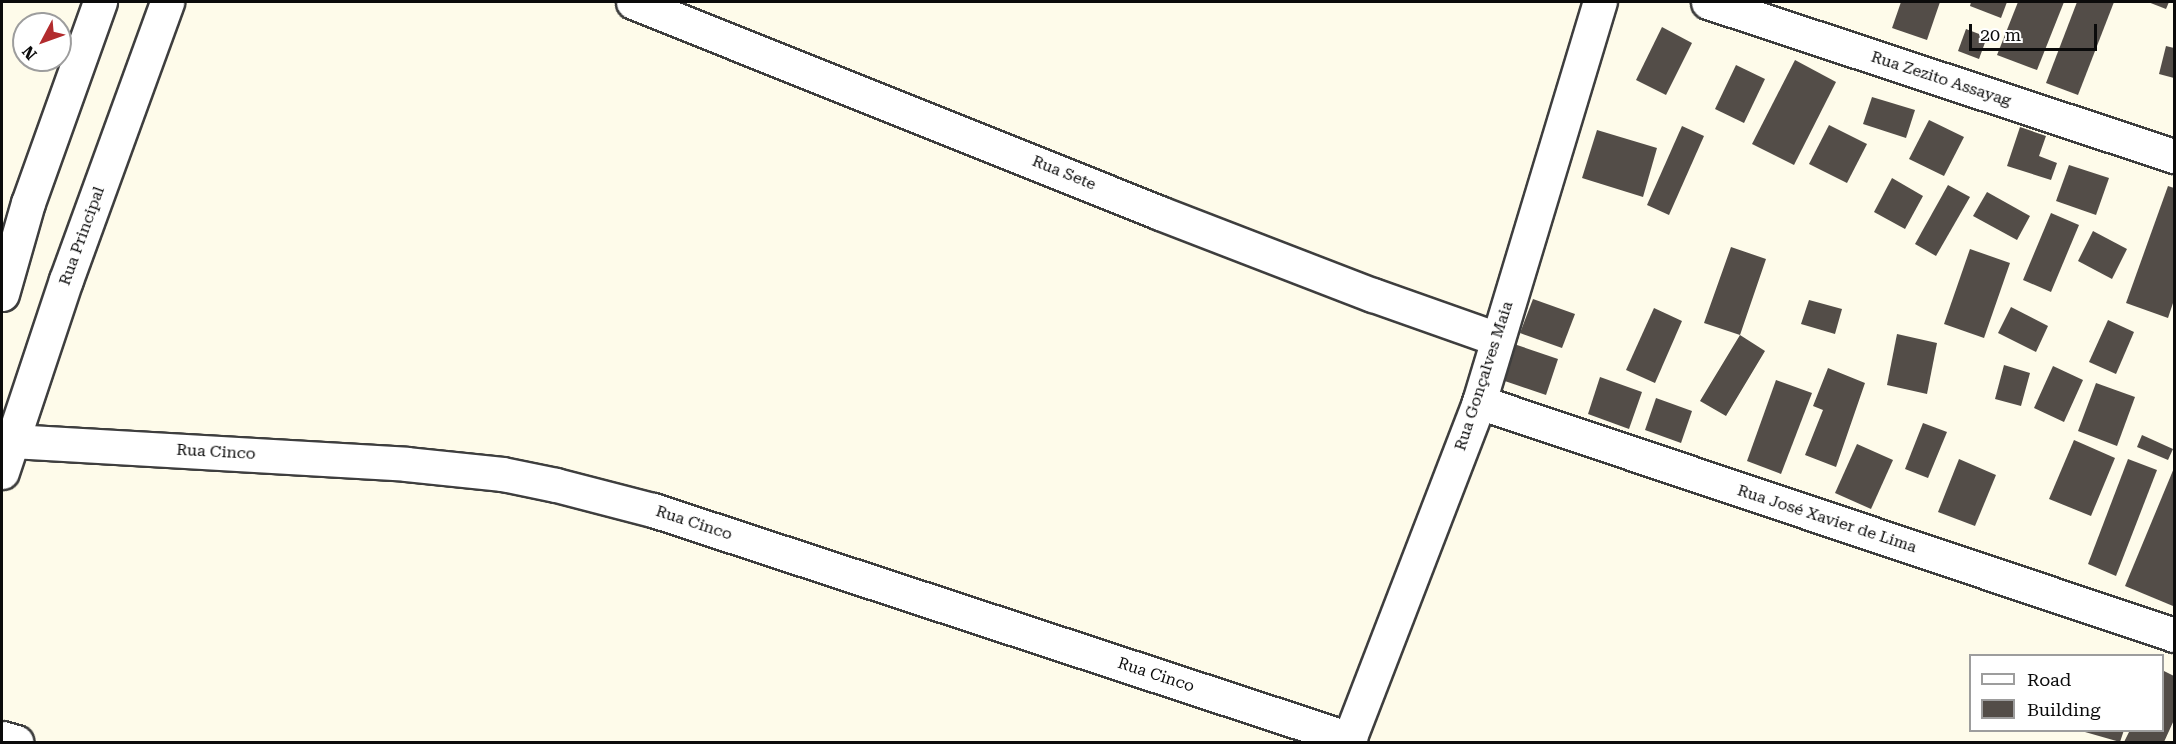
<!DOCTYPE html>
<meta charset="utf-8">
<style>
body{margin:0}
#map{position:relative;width:2176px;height:744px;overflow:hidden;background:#fefbea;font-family:"Roboto Serif",serif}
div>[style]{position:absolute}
.building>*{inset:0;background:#534d48}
.roads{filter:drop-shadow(2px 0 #3e3e3e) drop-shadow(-2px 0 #3e3e3e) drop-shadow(0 2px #3e3e3e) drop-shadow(0 -2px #3e3e3e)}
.street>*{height:33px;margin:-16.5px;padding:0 16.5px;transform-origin:16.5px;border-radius:16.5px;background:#fff}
span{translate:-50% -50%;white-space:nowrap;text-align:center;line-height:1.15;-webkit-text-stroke:6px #fff;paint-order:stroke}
.street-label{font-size:16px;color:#0b0b0b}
.frame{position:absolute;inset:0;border:3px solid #0b0b0b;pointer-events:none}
.legend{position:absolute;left:1969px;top:654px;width:195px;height:78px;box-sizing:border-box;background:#fff;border:2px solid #9d9d9d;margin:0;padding:8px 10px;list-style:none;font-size:18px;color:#0b0b0b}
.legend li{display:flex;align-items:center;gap:12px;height:30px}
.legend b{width:30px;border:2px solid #9d9d9d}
.north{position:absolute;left:12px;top:12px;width:60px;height:60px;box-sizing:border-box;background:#fff;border:2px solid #9d9d9d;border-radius:50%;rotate:229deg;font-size:16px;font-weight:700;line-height:24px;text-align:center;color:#0b0b0b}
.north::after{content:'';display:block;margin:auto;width:21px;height:27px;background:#b22c2e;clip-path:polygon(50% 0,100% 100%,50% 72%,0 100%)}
.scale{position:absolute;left:1969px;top:24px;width:128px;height:27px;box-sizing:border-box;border:3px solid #0b0b0b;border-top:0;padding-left:8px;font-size:18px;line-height:21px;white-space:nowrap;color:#0b0b0b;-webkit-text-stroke:4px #fff;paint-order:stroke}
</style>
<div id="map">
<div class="building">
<i style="clip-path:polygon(1901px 2px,1940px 2px,1927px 40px,1892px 28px)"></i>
<i style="clip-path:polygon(1971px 2px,2007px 2px,2001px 18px,1970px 6px)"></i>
<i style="clip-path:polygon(2018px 2px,2064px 2px,2037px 70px,1997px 55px)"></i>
<i style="clip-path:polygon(2077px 2px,2114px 2px,2078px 95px,2046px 83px)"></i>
<i style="clip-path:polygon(2148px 2px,2169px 2px,2166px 9px)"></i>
<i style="clip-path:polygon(1662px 27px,1692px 43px,1666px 95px,1636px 80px)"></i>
<i style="clip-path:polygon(1966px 29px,1987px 37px,1979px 59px,1958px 51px)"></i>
<i style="clip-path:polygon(2166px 46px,2174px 48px,2174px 78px,2159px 74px)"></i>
<i style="clip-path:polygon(1795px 60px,1836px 82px,1794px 165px,1752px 144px)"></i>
<i style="clip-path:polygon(1736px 65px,1765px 79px,1744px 123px,1715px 109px)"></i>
<i style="clip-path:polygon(1872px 97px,1915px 110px,1906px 138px,1863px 124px)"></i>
<i style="clip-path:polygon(1929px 120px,1964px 137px,1944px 176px,1909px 159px)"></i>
<i style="clip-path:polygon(1829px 125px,1867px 144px,1847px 183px,1809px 164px)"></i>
<i style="clip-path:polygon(1682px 126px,1704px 136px,1669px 215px,1647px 205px)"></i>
<i style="clip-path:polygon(2020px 127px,2046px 136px,2039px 156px,2057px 163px,2051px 180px,2007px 166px)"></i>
<i style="clip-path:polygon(1597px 130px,1657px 148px,1643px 197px,1582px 178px)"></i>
<i style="clip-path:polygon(2069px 165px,2109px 178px,2096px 215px,2056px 201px)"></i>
<i style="clip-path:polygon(1892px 178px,1923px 196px,1905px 229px,1874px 212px)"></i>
<i style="clip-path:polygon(1948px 185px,1970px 197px,1936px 256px,1915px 244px)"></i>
<i style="clip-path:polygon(2168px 186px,2174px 188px,2174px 300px,2168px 318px,2126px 303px)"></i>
<i style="clip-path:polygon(1987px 192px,2030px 216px,2017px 240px,1973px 216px)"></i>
<i style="clip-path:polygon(2051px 213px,2079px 225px,2051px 292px,2023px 280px)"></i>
<i style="clip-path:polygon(2093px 231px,2127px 249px,2112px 279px,2078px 261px)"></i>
<i style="clip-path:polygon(1731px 247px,1766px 259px,1740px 335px,1765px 351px,1726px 416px,1700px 401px,1740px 335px,1704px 323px)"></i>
<i style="clip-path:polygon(1970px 249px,2010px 263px,1984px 338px,1944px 324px)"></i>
<i style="clip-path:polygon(1533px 299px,1575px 314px,1562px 348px,1520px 333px)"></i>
<i style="clip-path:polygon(1809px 300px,1842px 309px,1835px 334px,1801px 324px)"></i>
<i style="clip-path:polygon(2011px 307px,2048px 326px,2036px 352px,1998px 333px)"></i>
<i style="clip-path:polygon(1654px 308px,1682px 321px,1655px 383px,1626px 370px)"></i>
<i style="clip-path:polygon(2108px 320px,2134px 332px,2116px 374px,2089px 362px)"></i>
<i style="clip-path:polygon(1897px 334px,1937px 343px,1927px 394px,1887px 385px)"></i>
<i style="clip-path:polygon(1508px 342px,1558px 359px,1546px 395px,1496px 378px)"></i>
<i style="clip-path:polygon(2004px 365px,2030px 373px,2021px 406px,1995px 399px)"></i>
<i style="clip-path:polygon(2053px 366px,2083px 380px,2064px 422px,2034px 408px)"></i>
<i style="clip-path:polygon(1828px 368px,1865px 383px,1836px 467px,1805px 455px,1823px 410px,1813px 406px)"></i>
<i style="clip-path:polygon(1600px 377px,1642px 392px,1629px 429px,1588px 414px)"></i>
<i style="clip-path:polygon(1776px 380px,1812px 393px,1781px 474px,1747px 461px)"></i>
<i style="clip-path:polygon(2096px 383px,2135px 397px,2117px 446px,2078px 431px)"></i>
<i style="clip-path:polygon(1656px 398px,1692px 411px,1681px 443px,1645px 430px)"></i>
<i style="clip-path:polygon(1923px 423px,1947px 432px,1928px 478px,1905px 469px)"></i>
<i style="clip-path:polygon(2142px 435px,2173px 449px,2168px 460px,2137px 447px)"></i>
<i style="clip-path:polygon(2074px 440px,2115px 458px,2091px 516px,2049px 499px)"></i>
<i style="clip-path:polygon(1857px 444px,1893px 460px,1871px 509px,1835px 493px)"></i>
<i style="clip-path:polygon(1959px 459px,1996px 475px,1975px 526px,1938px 512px)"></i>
<i style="clip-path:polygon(2128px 459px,2157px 470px,2116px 576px,2088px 564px)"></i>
<i style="clip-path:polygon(2174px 468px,2174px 602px,2173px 606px,2125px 586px)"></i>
<i style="clip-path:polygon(2162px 670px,2174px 676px,2174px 720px,2164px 742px,2124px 742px,2130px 730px,2162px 730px)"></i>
<i style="clip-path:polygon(2078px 730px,2124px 730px,2120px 742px)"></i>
</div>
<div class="roads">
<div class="street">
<i style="left:633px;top:2px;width:568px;rotate:21.82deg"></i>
<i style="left:1160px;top:213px;width:228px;rotate:21.1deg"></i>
<i style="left:1373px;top:295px;width:132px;rotate:19.5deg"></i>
<i style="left:1708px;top:2px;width:491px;rotate:18.3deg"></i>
<i style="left:2px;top:294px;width:95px;rotate:-74.1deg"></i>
<i style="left:28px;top:203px;width:214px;rotate:-70.3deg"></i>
<i style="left:1479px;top:402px;width:733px;rotate:18.53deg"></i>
<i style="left:12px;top:441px;width:395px;rotate:3.3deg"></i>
<i style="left:406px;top:464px;width:97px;rotate:5.9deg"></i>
<i style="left:502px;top:474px;width:55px;rotate:11.5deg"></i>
<i style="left:556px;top:485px;width:100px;rotate:14.5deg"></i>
<i style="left:653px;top:510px;width:734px;rotate:18.19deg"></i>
<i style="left:2px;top:472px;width:202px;rotate:-71.6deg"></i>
<i style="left:66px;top:280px;width:296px;rotate:-70deg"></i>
<i style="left:2px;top:738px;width:15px;rotate:16deg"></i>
<i style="left:1348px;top:742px;width:364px;rotate:-68.9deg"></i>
<i style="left:1479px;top:402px;width:418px;rotate:-73.2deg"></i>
</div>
</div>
<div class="street-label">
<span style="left:1941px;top:79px;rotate:18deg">Rua Zezito Assayag</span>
<span style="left:1064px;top:173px;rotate:22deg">Rua Sete</span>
<span style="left:82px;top:236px;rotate:-70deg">Rua Principal</span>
<span style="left:1484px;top:376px;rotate:-72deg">Rua Gonçalves Maia</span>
<span style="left:216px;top:452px;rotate:3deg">Rua Cinco</span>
<span style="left:1827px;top:519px;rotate:18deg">Rua José Xavier de Lima</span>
<span style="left:694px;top:523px;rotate:18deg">Rua Cinco</span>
<span style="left:1156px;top:675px;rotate:18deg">Rua Cinco</span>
</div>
<div class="frame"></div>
<ul class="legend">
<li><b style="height:8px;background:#fff"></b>Road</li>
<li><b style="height:16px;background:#534d48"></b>Building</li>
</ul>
<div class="north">N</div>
<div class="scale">20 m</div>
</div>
